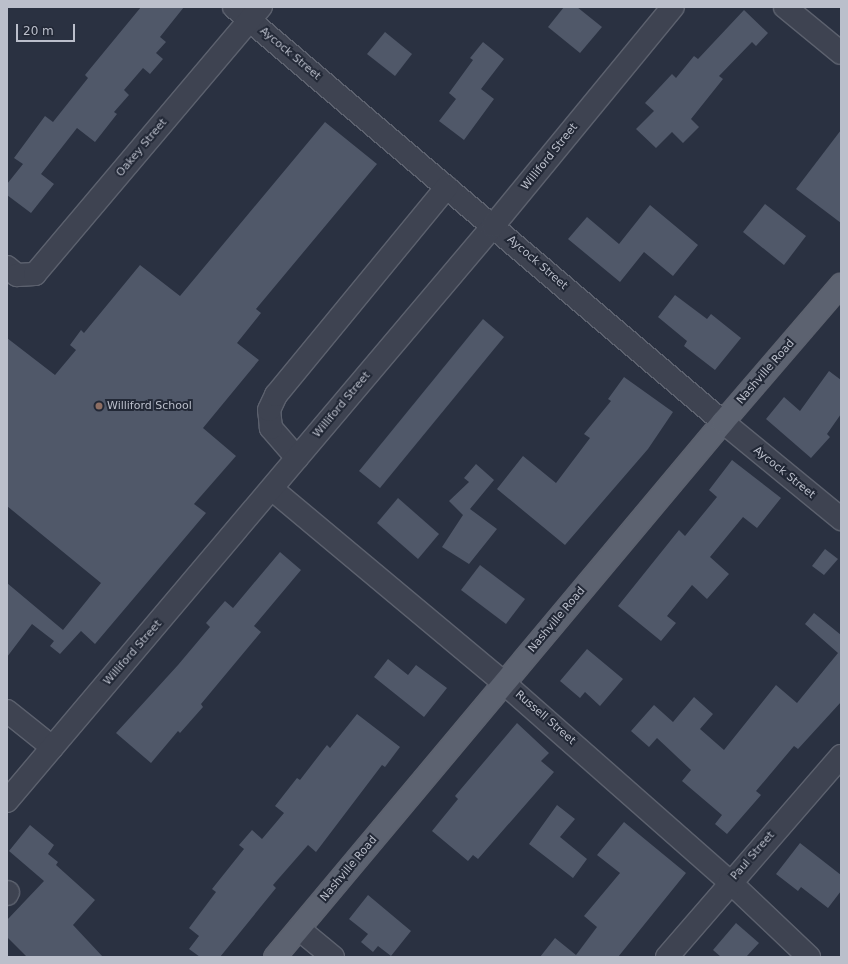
<!DOCTYPE html>
<style>
body{margin:0}
#map{position:relative;width:848px;height:964px;overflow:hidden;background:#2a3141;font-family:"DejaVu Sans",sans-serif}
div>[style]{position:absolute}
.building>*{inset:0;background:#505869}
.roads{filter:drop-shadow(1px 0 #5c616e) drop-shadow(-1px 0 #5c616e) drop-shadow(0 1px #5c616e) drop-shadow(0 -1px #5c616e)}
.minor>*{height:22px;margin:-11px;padding:0 11px;transform-origin:11px;border-radius:11px;background:#3e4351}
.major>*{height:22px;margin:-11px;padding:0 11px;transform-origin:11px;border-radius:11px;background:#5c6270}
.dots>*{width:11px;height:11px;translate:-50% -50%;box-sizing:border-box;border:2px solid #222836;border-radius:50%}
span{translate:-50% -50%;white-space:nowrap;text-align:center;line-height:1.15;-webkit-text-stroke:4px #222836;paint-order:stroke}
.street-label{font-size:11px;color:#bbbfcb}
.poi-label{font-size:11px;color:#bbbfcb}
.left{translate:0 -50%;text-align:left}
.frame{position:absolute;inset:0;border:8px solid #bbbfcb;pointer-events:none}
.scale{position:absolute;left:16px;top:24px;width:59px;height:18px;box-sizing:border-box;border:2px solid #bbbfcb;border-top:0;padding-left:5px;font-size:12px;line-height:14px;white-space:nowrap;color:#bbbfcb;-webkit-text-stroke:3px #222836;paint-order:stroke}
</style>
<div id="map">
<div class="building">
<i style="clip-path:polygon(141px 7px,184px 7px,160px 37px,166px 42px,156px 53px,163px 59px,150px 74px,143px 68px,124px 90px,129px 95px,114px 112px,117px 114px,95px 142px,77px 128px,41px 174px,54px 184px,31px 213px,7px 195px,7px 184px,23px 164px,14px 158px,45px 116px,53px 122px,88px 78px,85px 75px)"></i>
<i style="clip-path:polygon(564px 7px,577px 7px,602px 27px,580px 53px,548px 27px)"></i>
<i style="clip-path:polygon(744px 10px,768px 33px,756px 46px,752px 42px,719px 76px,723px 79px,691px 119px,699px 127px,683px 143px,672px 132px,656px 148px,636px 129px,654px 111px,645px 103px,672px 74px,676px 78px,694px 56px,698px 59px)"></i>
<i style="clip-path:polygon(385px 32px,412px 54px,395px 76px,367px 54px)"></i>
<i style="clip-path:polygon(483px 42px,504px 59px,481px 89px,494px 99px,464px 140px,439px 121px,456px 99px,449px 93px,473px 60px,470px 58px)"></i>
<i style="clip-path:polygon(325px 122px,377px 164px,256px 309px,261px 313px,237px 343px,259px 360px,203px 428px,236px 456px,194px 504px,206px 513px,95px 644px,81px 631px,60px 654px,50px 646px,54px 641px,32px 624px,7px 657px,7px 583px,63px 630px,101px 583px,7px 506px,7px 338px,55px 375px,76px 350px,70px 345px,81px 330px,84px 333px,140px 265px,180px 296px)"></i>
<i style="clip-path:polygon(841px 130px,841px 223px,796px 189px)"></i>
<i style="clip-path:polygon(765px 204px,806px 236px,784px 265px,743px 232px)"></i>
<i style="clip-path:polygon(650px 205px,698px 245px,673px 276px,644px 252px,620px 282px,568px 239px,587px 217px,619px 244px)"></i>
<i style="clip-path:polygon(675px 295px,707px 319px,711px 314px,741px 338px,715px 370px,684px 346px,687px 341px,658px 317px)"></i>
<i style="clip-path:polygon(483px 319px,504px 337px,380px 488px,359px 471px)"></i>
<i style="clip-path:polygon(829px 371px,841px 380px,841px 414px,827px 434px,830px 437px,811px 458px,766px 419px,784px 397px,800px 411px)"></i>
<i style="clip-path:polygon(624px 377px,673px 412px,648px 449px,565px 545px,497px 489px,523px 456px,556px 483px,590px 438px,584px 434px,611px 401px,608px 399px)"></i>
<i style="clip-path:polygon(732px 460px,781px 498px,757px 528px,743px 517px,710px 557px,729px 574px,707px 599px,692px 585px,667px 616px,676px 623px,661px 641px,618px 606px,679px 530px,685px 536px,717px 497px,709px 490px)"></i>
<i style="clip-path:polygon(476px 464px,494px 480px,470px 509px,497px 529px,469px 564px,442px 547px,463px 515px,449px 501px,469px 482px,464px 478px)"></i>
<i style="clip-path:polygon(398px 498px,439px 534px,418px 559px,377px 523px)"></i>
<i style="clip-path:polygon(825px 549px,838px 559px,824px 575px,812px 566px)"></i>
<i style="clip-path:polygon(280px 552px,301px 570px,254px 626px,261px 632px,201px 704px,203px 707px,180px 733px,178px 731px,151px 763px,116px 733px,178px 665px,210px 627px,206px 623px,225px 601px,233px 608px)"></i>
<i style="clip-path:polygon(480px 565px,525px 599px,506px 624px,461px 590px)"></i>
<i style="clip-path:polygon(814px 613px,841px 635px,841px 702px,798px 749px,794px 746px,756px 791px,761px 795px,727px 834px,715px 824px,722px 815px,682px 781px,691px 770px,657px 738px,649px 747px,631px 731px,654px 705px,673px 722px,694px 697px,713px 714px,700px 729px,724px 750px,776px 685px,797px 703px,838px 653px,805px 624px)"></i>
<i style="clip-path:polygon(587px 649px,623px 679px,600px 706px,585px 692px,580px 698px,560px 681px)"></i>
<i style="clip-path:polygon(388px 659px,408px 675px,416px 665px,447px 688px,424px 717px,374px 677px)"></i>
<i style="clip-path:polygon(357px 714px,400px 747px,385px 767px,382px 765px,316px 852px,308px 845px,273px 885px,276px 888px,220px 957px,200px 957px,189px 949px,199px 936px,189px 928px,216px 892px,212px 889px,244px 849px,239px 845px,252px 830px,262px 839px,284px 813px,275px 806px,297px 778px,300px 780px,327px 745px,330px 748px)"></i>
<i style="clip-path:polygon(517px 723px,549px 753px,541px 761px,554px 772px,478px 859px,473px 855px,468px 861px,432px 831px,458px 799px,455px 796px)"></i>
<i style="clip-path:polygon(557px 805px,575px 819px,560px 837px,587px 859px,573px 878px,529px 844px)"></i>
<i style="clip-path:polygon(624px 822px,686px 873px,618px 957px,540px 957px,555px 938px,576px 955px,597px 927px,584px 916px,620px 873px,597px 855px)"></i>
<i style="clip-path:polygon(30px 825px,54px 845px,48px 854px,58px 862px,56px 865px,95px 900px,73px 925px,103px 957px,27px 957px,7px 937px,7px 920px,44px 881px,9px 851px)"></i>
<i style="clip-path:polygon(800px 843px,841px 875px,841px 891px,828px 908px,801px 887px,798px 891px,776px 874px)"></i>
<i style="clip-path:polygon(368px 895px,411px 931px,391px 956px,378px 946px,373px 952px,361px 942px,368px 934px,349px 919px)"></i>
<i style="clip-path:polygon(736px 923px,759px 943px,746px 957px,721px 957px,713px 950px)"></i>
</div>
<div class="roads">
<div class="minor">
<i style="left:234px;top:7px;width:641px;rotate:40.32deg"></i>
<i style="left:723px;top:422px;width:153px;rotate:39.4deg"></i>
<i style="left:785px;top:7px;width:72px;rotate:39.4deg"></i>
<i style="left:7px;top:267px;width:13px;rotate:39deg"></i>
<i style="left:17px;top:275px;width:18px;rotate:-3deg"></i>
<i style="left:35px;top:274px;width:350px;rotate:-49.8deg"></i>
<i style="left:297px;top:458px;width:40px;rotate:-131deg"></i>
<i style="left:271px;top:428px;width:18px;rotate:-96deg"></i>
<i style="left:269px;top:410px;width:17px;rotate:-65deg"></i>
<i style="left:276px;top:395px;width:269px;rotate:-50.6deg"></i>
<i style="left:272px;top:489px;width:302px;rotate:39.9deg"></i>
<i style="left:504px;top:683px;width:301px;rotate:41.4deg"></i>
<i style="left:730px;top:882px;width:109px;rotate:43.5deg"></i>
<i style="left:7px;top:711px;width:58px;rotate:38.7deg"></i>
<i style="left:7px;top:801px;width:753px;rotate:-49.79deg"></i>
<i style="left:493px;top:226px;width:283px;rotate:-50.6deg"></i>
<i style="left:7px;top:894px;width:2px;rotate:-63deg"></i>
<i style="left:299px;top:929px;width:44px;rotate:39.5deg"></i>
<i style="left:667px;top:957px;width:266px;rotate:-49.1deg"></i>
</div>
<div class="major">
<i style="left:275px;top:957px;width:698px;rotate:-50.06deg"></i>
<i style="left:723px;top:422px;width:181px;rotate:-49.3deg"></i>
</div>
</div>
<div class="dots">
<i style="left:99px;top:406px;background:#8d6e63"></i>
</div>
<div class="street-label">
<span style="left:290px;top:54px;rotate:40deg">Aycock Street</span>
<span style="left:142px;top:148px;rotate:-50deg">Oakey Street</span>
<span style="left:550px;top:157px;rotate:-51deg">Williford Street</span>
<span style="left:537px;top:263px;rotate:41deg">Aycock Street</span>
<span style="left:766px;top:372px;rotate:-49deg">Nashville Road</span>
<span style="left:342px;top:405px;rotate:-50deg">Williford Street</span>
<span style="left:784px;top:473px;rotate:39deg">Aycock Street</span>
<span style="left:557px;top:620px;rotate:-50deg">Nashville Road</span>
<span style="left:133px;top:653px;rotate:-49deg">Williford Street</span>
<span style="left:545px;top:718px;rotate:41deg">Russell Street</span>
<span style="left:753px;top:856px;rotate:-49deg">Paul Street</span>
<span style="left:349px;top:869px;rotate:-50deg">Nashville Road</span>
</div>
<div class="poi-label">
<span class="left" style="left:107px;top:406px">Williford School</span>
</div>
<div class="frame"></div>
<div class="scale">20 m</div>
</div>
